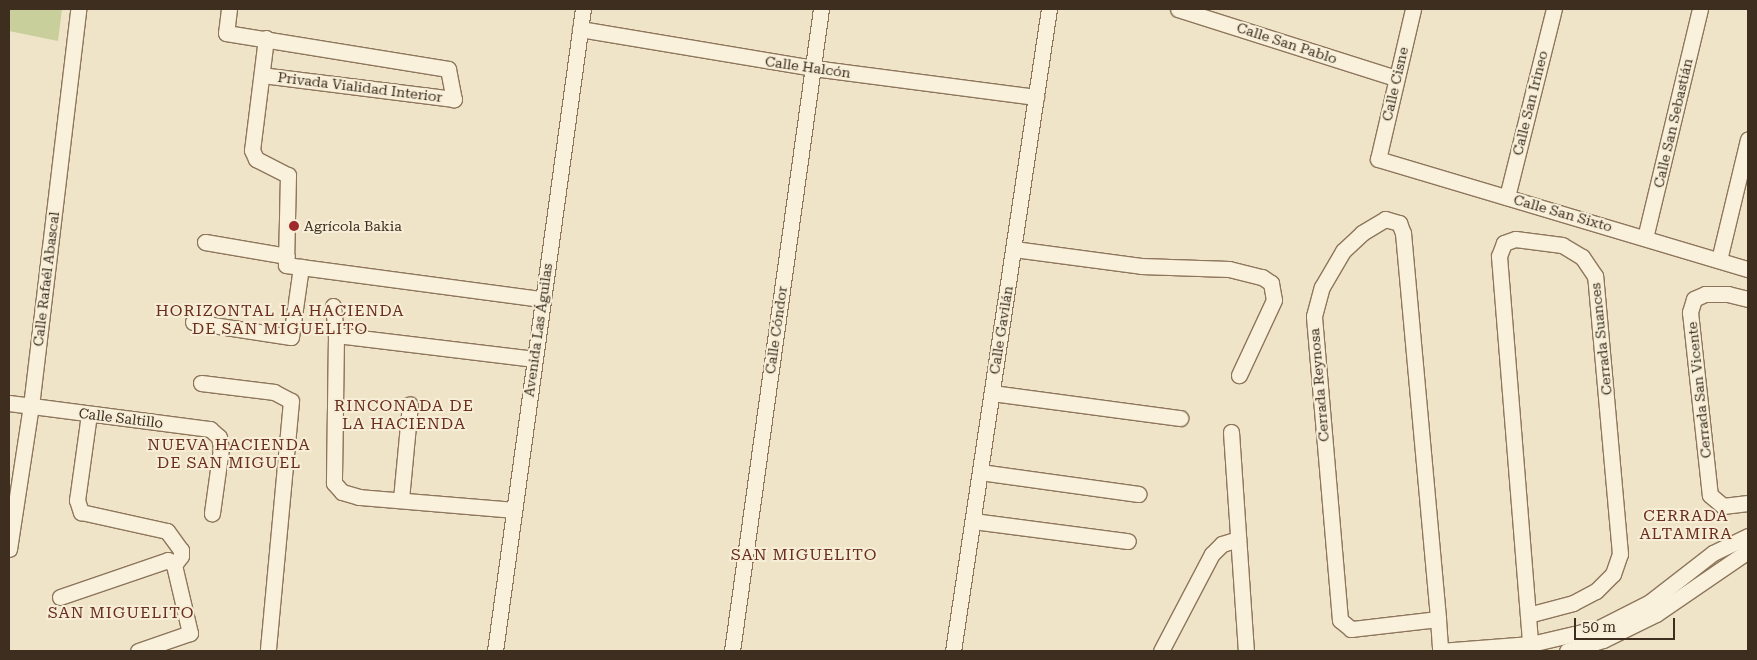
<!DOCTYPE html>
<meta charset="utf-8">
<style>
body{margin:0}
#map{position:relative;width:1757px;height:660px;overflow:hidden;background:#f0e4c8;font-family:"Roboto Serif",serif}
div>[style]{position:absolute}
.green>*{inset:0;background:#c9cf9b}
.roads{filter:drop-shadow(1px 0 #8d765c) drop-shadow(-1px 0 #8d765c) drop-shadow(0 1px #8d765c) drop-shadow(0 -1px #8d765c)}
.street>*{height:15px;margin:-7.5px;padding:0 7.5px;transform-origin:7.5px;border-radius:7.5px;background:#faf1dc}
.dots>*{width:14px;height:14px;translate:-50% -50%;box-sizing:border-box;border:2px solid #f7eed8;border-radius:50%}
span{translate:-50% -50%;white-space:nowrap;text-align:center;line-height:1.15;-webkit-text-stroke:4px #f7eed8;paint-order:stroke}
.street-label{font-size:14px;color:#3d2e20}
.poi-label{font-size:14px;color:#3d2e20}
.left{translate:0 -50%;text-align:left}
.quarter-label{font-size:16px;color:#6b2e1e;letter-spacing:1px}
.frame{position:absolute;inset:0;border:10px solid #3d2e20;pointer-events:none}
.scale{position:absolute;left:1574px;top:618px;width:101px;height:22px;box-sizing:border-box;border:2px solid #3d2e20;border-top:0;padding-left:6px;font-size:15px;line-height:18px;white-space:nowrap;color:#3d2e20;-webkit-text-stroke:4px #f7eed8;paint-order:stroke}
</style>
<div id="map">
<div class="green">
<i style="clip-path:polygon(9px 9px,62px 9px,58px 41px,9px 31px)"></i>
</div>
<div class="roads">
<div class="street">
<i style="left:229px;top:9px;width:24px;rotate:97deg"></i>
<i style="left:226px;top:33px;width:225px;rotate:9.2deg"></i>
<i style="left:448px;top:69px;width:31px;rotate:79deg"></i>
<i style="left:454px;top:99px;width:193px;rotate:-172.9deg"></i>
<i style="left:1178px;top:9px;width:229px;rotate:17.6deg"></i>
<i style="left:1413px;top:9px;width:154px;rotate:103.1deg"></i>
<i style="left:1378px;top:159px;width:386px;rotate:16.6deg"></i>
<i style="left:580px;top:29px;width:236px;rotate:9.5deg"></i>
<i style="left:813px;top:68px;width:225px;rotate:7.4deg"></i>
<i style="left:266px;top:38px;width:113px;rotate:97.1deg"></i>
<i style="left:252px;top:150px;width:10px;rotate:66deg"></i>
<i style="left:256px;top:159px;width:36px;rotate:27deg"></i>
<i style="left:288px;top:175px;width:90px;rotate:91.3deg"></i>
<i style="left:286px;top:265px;width:258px;rotate:7.6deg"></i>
<i style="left:1507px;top:197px;width:194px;rotate:-76deg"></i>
<i style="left:1645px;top:238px;width:236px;rotate:-76.5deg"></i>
<i style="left:205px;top:242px;width:83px;rotate:9.7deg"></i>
<i style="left:1014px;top:249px;width:128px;rotate:7.6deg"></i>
<i style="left:1141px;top:266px;width:88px;rotate:2deg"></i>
<i style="left:1229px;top:269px;width:34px;rotate:14deg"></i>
<i style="left:1262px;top:277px;width:11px;rotate:34deg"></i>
<i style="left:1271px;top:283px;width:17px;rotate:80deg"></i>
<i style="left:1274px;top:300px;width:83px;rotate:115deg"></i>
<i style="left:1719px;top:260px;width:124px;rotate:-76.5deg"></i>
<i style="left:1748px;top:299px;width:21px;rotate:-166deg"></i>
<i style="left:1728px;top:294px;width:23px;rotate:180deg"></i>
<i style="left:1705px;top:294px;width:12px;rotate:156deg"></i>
<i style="left:1694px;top:299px;width:14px;rotate:107deg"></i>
<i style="left:1690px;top:312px;width:184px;rotate:83.8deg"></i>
<i style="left:1710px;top:495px;width:17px;rotate:40deg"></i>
<i style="left:1723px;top:506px;width:25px;rotate:-7deg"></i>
<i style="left:333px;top:306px;width:29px;rotate:84deg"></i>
<i style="left:336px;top:335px;width:148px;rotate:90.8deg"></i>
<i style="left:334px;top:483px;width:12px;rotate:48deg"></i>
<i style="left:342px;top:492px;width:18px;rotate:16deg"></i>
<i style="left:359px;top:497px;width:155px;rotate:4.8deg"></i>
<i style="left:193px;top:322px;width:99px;rotate:8.7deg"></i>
<i style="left:291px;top:337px;width:71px;rotate:-81.9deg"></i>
<i style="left:336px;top:335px;width:199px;rotate:6.9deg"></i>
<i style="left:201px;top:383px;width:74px;rotate:7deg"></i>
<i style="left:274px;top:392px;width:19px;rotate:28deg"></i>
<i style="left:291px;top:401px;width:251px;rotate:95.3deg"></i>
<i style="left:992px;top:393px;width:190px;rotate:7.6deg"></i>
<i style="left:9px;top:403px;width:203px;rotate:7.4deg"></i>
<i style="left:210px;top:429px;width:12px;rotate:42deg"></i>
<i style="left:219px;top:437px;width:11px;rotate:80deg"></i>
<i style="left:221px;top:448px;width:66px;rotate:97.9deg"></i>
<i style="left:89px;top:414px;width:87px;rotate:97.9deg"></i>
<i style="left:77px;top:500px;width:13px;rotate:72deg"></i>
<i style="left:81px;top:512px;width:88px;rotate:12.5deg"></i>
<i style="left:167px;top:531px;width:24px;rotate:54deg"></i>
<i style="left:181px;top:550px;width:6px;rotate:90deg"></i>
<i style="left:181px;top:556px;width:11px;rotate:128deg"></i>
<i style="left:1231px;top:432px;width:220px;rotate:86.1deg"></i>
<i style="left:980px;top:472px;width:160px;rotate:7.9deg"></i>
<i style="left:401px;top:499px;width:95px;rotate:-84.6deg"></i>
<i style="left:973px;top:521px;width:156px;rotate:7.4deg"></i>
<i style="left:9px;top:549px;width:145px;rotate:-81.3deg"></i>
<i style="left:31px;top:406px;width:400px;rotate:-83.2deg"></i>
<i style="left:60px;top:597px;width:114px;rotate:-18.9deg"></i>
<i style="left:168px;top:560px;width:8px;rotate:40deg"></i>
<i style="left:174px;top:565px;width:70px;rotate:76.8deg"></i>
<i style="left:190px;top:633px;width:55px;rotate:160.9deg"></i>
<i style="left:1528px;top:615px;width:47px;rotate:-14.9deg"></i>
<i style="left:1573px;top:603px;width:26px;rotate:-28deg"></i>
<i style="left:1596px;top:591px;width:24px;rotate:-45deg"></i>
<i style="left:1613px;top:574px;width:21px;rotate:-71deg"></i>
<i style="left:1620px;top:554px;width:279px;rotate:-95.1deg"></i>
<i style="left:1595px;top:276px;width:23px;rotate:-124deg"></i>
<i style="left:1582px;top:257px;width:23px;rotate:-149deg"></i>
<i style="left:1562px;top:245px;width:47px;rotate:-172.7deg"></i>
<i style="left:1515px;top:239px;width:12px;rotate:160deg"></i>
<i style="left:1504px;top:243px;width:14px;rotate:111deg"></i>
<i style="left:1499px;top:256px;width:396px;rotate:85.4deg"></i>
<i style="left:1438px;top:619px;width:88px;rotate:173.4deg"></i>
<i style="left:1351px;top:629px;width:14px;rotate:-141deg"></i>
<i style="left:1340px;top:620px;width:305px;rotate:-94.9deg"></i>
<i style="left:1314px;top:316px;width:30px;rotate:-75deg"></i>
<i style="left:1322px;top:287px;width:42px;rotate:-59.7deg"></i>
<i style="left:1343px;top:251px;width:26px;rotate:-43deg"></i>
<i style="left:1362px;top:233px;width:27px;rotate:-31deg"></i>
<i style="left:1385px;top:219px;width:15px;rotate:16deg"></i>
<i style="left:1399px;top:223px;width:11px;rotate:68deg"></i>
<i style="left:1403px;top:233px;width:388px;rotate:84.8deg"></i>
<i style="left:1438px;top:619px;width:32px;rotate:86deg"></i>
<i style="left:495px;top:651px;width:648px;rotate:-82.2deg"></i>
<i style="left:732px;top:651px;width:648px;rotate:-82.11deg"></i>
<i style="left:953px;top:651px;width:649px;rotate:-81.5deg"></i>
<i style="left:1161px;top:651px;width:110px;rotate:-62.3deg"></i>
<i style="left:1212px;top:554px;width:14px;rotate:-45deg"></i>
<i style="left:1222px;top:544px;width:17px;rotate:-17deg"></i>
<i style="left:1440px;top:651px;width:91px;rotate:-4.4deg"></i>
<i style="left:1531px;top:644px;width:70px;rotate:-13.2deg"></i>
<i style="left:1599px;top:628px;width:57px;rotate:-27deg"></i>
<i style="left:1650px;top:602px;width:80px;rotate:-37.9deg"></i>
<i style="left:1713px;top:553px;width:39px;rotate:-26deg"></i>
<i style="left:1567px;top:651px;width:38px;rotate:-17deg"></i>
<i style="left:1603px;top:640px;width:59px;rotate:-26.1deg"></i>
<i style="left:1656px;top:614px;width:112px;rotate:-34.4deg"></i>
</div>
</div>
<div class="dots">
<i style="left:294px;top:226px;background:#9e2a2b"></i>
</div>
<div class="street-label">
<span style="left:1287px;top:43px;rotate:18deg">Calle San Pablo</span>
<span style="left:808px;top:67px;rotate:8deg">Calle Halcón</span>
<span style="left:1395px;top:84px;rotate:-77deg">Calle Cisne</span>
<span style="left:360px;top:87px;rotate:7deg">Privada Vialidad Interior</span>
<span style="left:1530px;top:103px;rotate:-76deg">Calle San Irineo</span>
<span style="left:1673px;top:123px;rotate:-77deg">Calle San Sebastián</span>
<span style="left:1563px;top:213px;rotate:16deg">Calle San Sixto</span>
<span style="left:46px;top:279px;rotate:-83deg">Calle Rafaél Abascal</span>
<span style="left:538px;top:330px;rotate:-82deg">Avenida Las Águilas</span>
<span style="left:776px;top:330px;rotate:-82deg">Calle Cóndor</span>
<span style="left:1001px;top:330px;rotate:-81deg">Calle Gavilán</span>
<span style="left:1601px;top:339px;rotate:-96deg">Cerrada Suances</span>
<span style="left:1319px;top:385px;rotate:-95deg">Cerrada Reynosa</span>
<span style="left:1699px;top:390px;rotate:-96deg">Cerrada San Vicente</span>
<span style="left:121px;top:418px;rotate:7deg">Calle Saltillo</span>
</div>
<div class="poi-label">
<span class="left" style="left:304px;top:226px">Agrícola Bakia</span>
</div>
<div class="quarter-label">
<span style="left:280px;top:320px">HORIZONTAL LA HACIENDA<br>DE SAN MIGUELITO</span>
<span style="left:404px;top:415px">RINCONADA DE<br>LA HACIENDA</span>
<span style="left:229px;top:454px">NUEVA HACIENDA<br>DE SAN MIGUEL</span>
<span style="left:1686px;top:525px">CERRADA<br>ALTAMIRA</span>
<span style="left:804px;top:555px">SAN MIGUELITO</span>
<span style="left:121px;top:613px">SAN MIGUELITO</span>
</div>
<div class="frame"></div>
<div class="scale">50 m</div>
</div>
